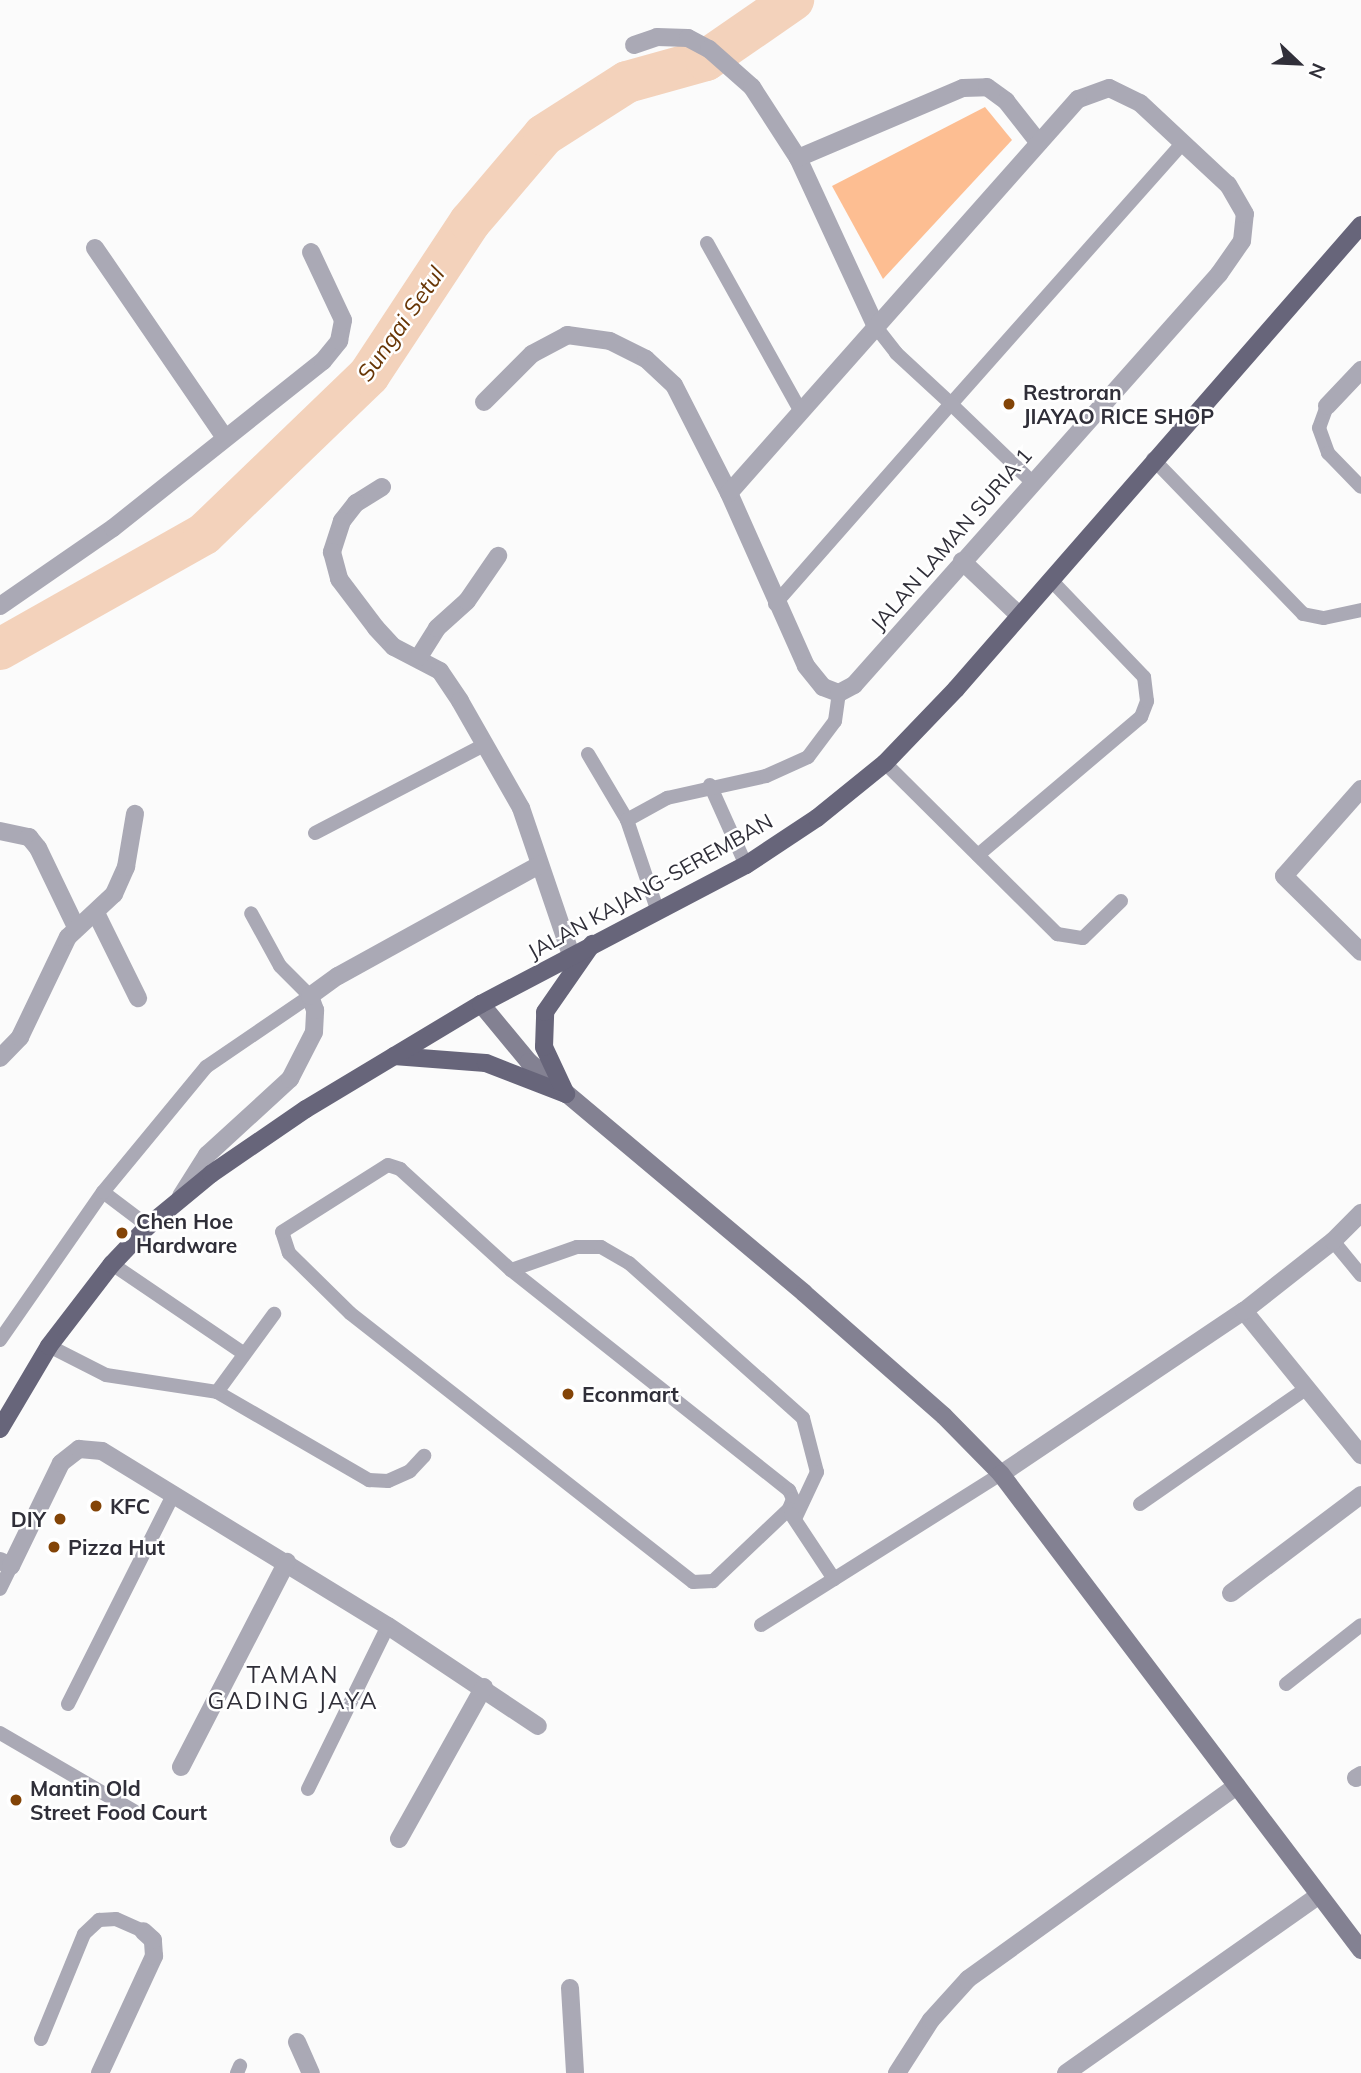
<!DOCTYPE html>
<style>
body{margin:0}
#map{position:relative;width:1361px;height:2073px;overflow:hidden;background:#fbfbfb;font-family:Mulish,sans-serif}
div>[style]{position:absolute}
.green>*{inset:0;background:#fdbe92}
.river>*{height:42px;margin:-21px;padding:0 21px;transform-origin:21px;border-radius:21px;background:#f3d2bb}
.service>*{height:14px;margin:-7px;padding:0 7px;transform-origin:7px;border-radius:7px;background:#aaa9b5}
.minor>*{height:18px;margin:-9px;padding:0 9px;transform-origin:9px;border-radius:9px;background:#aaa9b5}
.secondary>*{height:18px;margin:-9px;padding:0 9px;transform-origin:9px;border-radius:9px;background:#838192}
.primary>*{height:18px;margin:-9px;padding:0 9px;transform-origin:9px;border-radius:9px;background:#67657a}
.dots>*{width:19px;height:19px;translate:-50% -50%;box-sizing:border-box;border:4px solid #fff;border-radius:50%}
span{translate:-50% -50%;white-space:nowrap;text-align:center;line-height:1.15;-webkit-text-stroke:5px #fff;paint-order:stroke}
.poi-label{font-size:21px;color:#302f39;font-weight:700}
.left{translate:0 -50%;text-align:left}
.right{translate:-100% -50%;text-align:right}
.street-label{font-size:21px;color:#302f39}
.water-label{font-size:23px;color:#683606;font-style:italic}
.neighbourhood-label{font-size:23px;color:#302f39;letter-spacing:2px}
.north{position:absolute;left:1263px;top:28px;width:70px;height:70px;-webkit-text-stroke:5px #fff;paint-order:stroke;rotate:113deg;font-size:19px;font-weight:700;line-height:28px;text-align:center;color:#302f39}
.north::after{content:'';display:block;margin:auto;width:24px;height:32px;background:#302f39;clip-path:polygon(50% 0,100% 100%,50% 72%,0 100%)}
</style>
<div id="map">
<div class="green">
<i style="clip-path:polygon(985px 107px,1012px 140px,883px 279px,832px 186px)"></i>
</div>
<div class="river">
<i style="left:0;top:649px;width:234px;rotate:-29.4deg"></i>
<i style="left:204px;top:534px;width:229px;rotate:-43.9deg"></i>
<i style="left:369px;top:375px;width:183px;rotate:-56.6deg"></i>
<i style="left:470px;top:222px;width:114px;rotate:-49.6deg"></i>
<i style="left:544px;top:135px;width:98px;rotate:-32.6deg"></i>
<i style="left:627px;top:82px;width:82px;rotate:-15.6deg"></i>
<i style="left:706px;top:60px;width:106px;rotate:-34.6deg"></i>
</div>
<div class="service">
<i style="left:707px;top:243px;width:193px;rotate:60.9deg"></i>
<i style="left:876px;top:327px;width:33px;rotate:52deg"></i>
<i style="left:896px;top:353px;width:75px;rotate:42.8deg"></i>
<i style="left:951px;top:404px;width:349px;rotate:-48.4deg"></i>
<i style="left:1327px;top:406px;width:23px;rotate:110deg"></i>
<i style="left:1319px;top:428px;width:27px;rotate:70deg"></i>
<i style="left:1328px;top:453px;width:47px;rotate:45.9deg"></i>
<i style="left:1153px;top:459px;width:216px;rotate:45.9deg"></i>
<i style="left:1303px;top:614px;width:21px;rotate:11deg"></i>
<i style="left:1324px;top:618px;width:38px;rotate:-12deg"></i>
<i style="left:775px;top:604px;width:266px;rotate:-48.7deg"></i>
<i style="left:951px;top:404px;width:111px;rotate:43.9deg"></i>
<i style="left:588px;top:754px;width:77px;rotate:59.4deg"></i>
<i style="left:627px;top:820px;width:94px;rotate:71.4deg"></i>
<i style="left:885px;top:763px;width:243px;rotate:44.8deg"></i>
<i style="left:1057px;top:934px;width:26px;rotate:9deg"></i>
<i style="left:1083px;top:938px;width:53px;rotate:-44.2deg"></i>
<i style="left:710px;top:785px;width:88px;rotate:65.8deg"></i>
<i style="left:627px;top:820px;width:46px;rotate:-28.8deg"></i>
<i style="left:667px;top:798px;width:101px;rotate:-12.5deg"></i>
<i style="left:766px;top:776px;width:46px;rotate:-24.3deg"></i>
<i style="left:808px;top:757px;width:45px;rotate:-53.1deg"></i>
<i style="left:835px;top:721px;width:28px;rotate:-82deg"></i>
<i style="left:315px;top:833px;width:191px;rotate:-27.5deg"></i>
<i style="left:978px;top:855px;width:214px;rotate:-40.3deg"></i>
<i style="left:1141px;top:717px;width:17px;rotate:-69deg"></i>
<i style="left:1147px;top:701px;width:24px;rotate:-97deg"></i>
<i style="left:1144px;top:677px;width:134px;rotate:-133.8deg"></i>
<i style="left:388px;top:1165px;width:13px;rotate:18deg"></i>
<i style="left:400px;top:1169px;width:150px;rotate:42.3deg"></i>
<i style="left:511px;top:1270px;width:355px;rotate:38.4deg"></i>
<i style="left:789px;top:1490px;width:10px;rotate:66deg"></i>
<i style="left:793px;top:1499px;width:11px;rotate:112deg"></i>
<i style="left:789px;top:1509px;width:105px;rotate:136.5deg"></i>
<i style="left:713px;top:1581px;width:20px;rotate:177deg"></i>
<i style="left:693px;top:1582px;width:436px;rotate:-141.9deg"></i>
<i style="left:350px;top:1313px;width:86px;rotate:-135.5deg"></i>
<i style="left:289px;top:1253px;width:22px;rotate:-108deg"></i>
<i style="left:282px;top:1232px;width:125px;rotate:-32.3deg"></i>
<i style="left:103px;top:1192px;width:56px;rotate:37.1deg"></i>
<i style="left:1333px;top:1241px;width:44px;rotate:50.5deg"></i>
<i style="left:112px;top:1264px;width:158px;rotate:34.2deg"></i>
<i style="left:511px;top:1270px;width:70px;rotate:-19.2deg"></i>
<i style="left:577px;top:1247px;width:24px"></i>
<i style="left:601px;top:1247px;width:32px;rotate:30deg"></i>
<i style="left:629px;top:1263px;width:233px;rotate:41.7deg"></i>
<i style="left:803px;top:1418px;width:56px;rotate:75.5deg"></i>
<i style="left:817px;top:1472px;width:52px;rotate:115.1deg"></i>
<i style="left:0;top:1340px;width:180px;rotate:-55.2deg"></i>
<i style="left:103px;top:1192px;width:162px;rotate:-50.5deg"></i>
<i style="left:206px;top:1067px;width:126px;rotate:-34.3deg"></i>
<i style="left:310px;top:996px;width:42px;rotate:-135deg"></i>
<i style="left:280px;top:966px;width:60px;rotate:-118.7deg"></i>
<i style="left:49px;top:1346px;width:64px;rotate:27deg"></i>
<i style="left:106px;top:1375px;width:112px;rotate:8.7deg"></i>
<i style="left:217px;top:1392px;width:176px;rotate:30.1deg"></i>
<i style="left:369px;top:1480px;width:19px;rotate:3deg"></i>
<i style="left:388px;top:1481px;width:24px;rotate:-24deg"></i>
<i style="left:410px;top:1471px;width:21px;rotate:-47deg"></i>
<i style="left:217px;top:1392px;width:97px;rotate:-53.8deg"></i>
<i style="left:1140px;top:1504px;width:203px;rotate:-34.8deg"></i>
<i style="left:791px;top:1514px;width:78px;rotate:56.5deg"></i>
<i style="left:0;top:1589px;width:25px;rotate:-64deg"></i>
<i style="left:761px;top:1625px;width:284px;rotate:-32.2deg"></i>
<i style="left:1286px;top:1684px;width:95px;rotate:-38.2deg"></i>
<i style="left:68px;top:1704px;width:236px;rotate:-63.3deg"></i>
<i style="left:0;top:1733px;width:155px;rotate:30.2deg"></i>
<i style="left:308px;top:1789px;width:182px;rotate:-63.9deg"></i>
<i style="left:41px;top:2039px;width:113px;rotate:-67.7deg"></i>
<i style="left:84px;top:1934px;width:21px;rotate:-43deg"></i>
<i style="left:99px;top:1920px;width:17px;rotate:-3deg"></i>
<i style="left:116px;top:1919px;width:30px;rotate:24deg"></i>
<i style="left:237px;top:2073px;width:8px;rotate:-67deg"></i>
</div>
<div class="minor">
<i style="left:634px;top:45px;width:24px;rotate:-19deg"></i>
<i style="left:657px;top:37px;width:31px;rotate:2deg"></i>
<i style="left:688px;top:38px;width:24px;rotate:28deg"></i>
<i style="left:709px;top:49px;width:57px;rotate:41.5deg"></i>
<i style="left:752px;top:87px;width:85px;rotate:57.1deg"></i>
<i style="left:798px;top:158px;width:186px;rotate:65.2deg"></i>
<i style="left:798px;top:158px;width:179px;rotate:-23deg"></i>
<i style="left:963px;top:88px;width:24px;rotate:-2deg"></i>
<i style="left:987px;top:87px;width:24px;rotate:36deg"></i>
<i style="left:1006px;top:101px;width:53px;rotate:51.8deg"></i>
<i style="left:95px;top:248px;width:230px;rotate:55.6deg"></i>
<i style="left:484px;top:402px;width:68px;rotate:-45deg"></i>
<i style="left:532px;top:354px;width:40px;rotate:-28deg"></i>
<i style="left:567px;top:335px;width:43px;rotate:7.9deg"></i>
<i style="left:610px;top:341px;width:40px;rotate:26.6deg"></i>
<i style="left:646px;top:359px;width:38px;rotate:43deg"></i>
<i style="left:674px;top:385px;width:121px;rotate:63deg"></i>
<i style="left:729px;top:493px;width:189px;rotate:66deg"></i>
<i style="left:806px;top:666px;width:27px;rotate:51deg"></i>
<i style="left:823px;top:687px;width:17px;rotate:21deg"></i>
<i style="left:839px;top:693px;width:17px;rotate:-28deg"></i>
<i style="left:854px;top:685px;width:550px;rotate:-48.39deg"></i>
<i style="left:1219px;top:274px;width:40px;rotate:-55.1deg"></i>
<i style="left:1242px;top:241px;width:27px;rotate:-84deg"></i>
<i style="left:1245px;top:214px;width:34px;rotate:-120deg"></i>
<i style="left:1228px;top:185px;width:120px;rotate:-137deg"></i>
<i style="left:1140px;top:103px;width:34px;rotate:-154deg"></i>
<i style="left:1109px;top:88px;width:33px;rotate:160deg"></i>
<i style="left:1078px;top:99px;width:526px;rotate:131.53deg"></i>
<i style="left:1327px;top:406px;width:50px;rotate:-46.6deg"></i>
<i style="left:382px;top:487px;width:31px;rotate:148deg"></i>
<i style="left:356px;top:503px;width:23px;rotate:128deg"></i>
<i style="left:342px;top:521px;width:33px;rotate:108deg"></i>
<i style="left:332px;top:552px;width:28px;rotate:75deg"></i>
<i style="left:339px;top:579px;width:61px;rotate:52.9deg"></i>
<i style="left:376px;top:628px;width:26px;rotate:47deg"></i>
<i style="left:394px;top:647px;width:52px;rotate:27.6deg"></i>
<i style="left:440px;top:671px;width:36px;rotate:56deg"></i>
<i style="left:460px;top:701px;width:123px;rotate:60.3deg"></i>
<i style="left:521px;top:808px;width:155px;rotate:71.2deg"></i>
<i style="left:962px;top:561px;width:79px;rotate:43.5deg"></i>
<i style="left:0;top:606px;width:137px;rotate:-34.6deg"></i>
<i style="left:113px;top:528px;width:268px;rotate:-38.5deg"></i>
<i style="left:323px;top:361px;width:26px;rotate:-51deg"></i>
<i style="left:339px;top:341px;width:21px;rotate:-79deg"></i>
<i style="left:343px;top:320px;width:75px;rotate:-115.2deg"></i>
<i style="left:419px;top:657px;width:34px;rotate:-58deg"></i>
<i style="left:437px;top:628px;width:40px;rotate:-42deg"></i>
<i style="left:467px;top:601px;width:55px;rotate:-55.4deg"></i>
<i style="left:1361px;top:789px;width:116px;rotate:131.5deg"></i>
<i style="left:1284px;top:876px;width:108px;rotate:44.6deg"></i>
<i style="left:0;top:831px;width:30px;rotate:12deg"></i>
<i style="left:29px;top:837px;width:14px;rotate:51deg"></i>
<i style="left:38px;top:848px;width:88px;rotate:64.3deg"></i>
<i style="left:96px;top:913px;width:95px;rotate:63.7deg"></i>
<i style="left:0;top:1058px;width:29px;rotate:-46deg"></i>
<i style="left:20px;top:1037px;width:111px;rotate:-64.4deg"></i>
<i style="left:68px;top:937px;width:63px;rotate:-43.1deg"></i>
<i style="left:114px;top:894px;width:30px;rotate:-66deg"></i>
<i style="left:126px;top:867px;width:54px;rotate:-80.4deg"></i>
<i style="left:181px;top:1196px;width:49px;rotate:-57.6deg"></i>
<i style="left:207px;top:1155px;width:113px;rotate:-42.5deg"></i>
<i style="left:290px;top:1079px;width:53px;rotate:-62.9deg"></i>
<i style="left:314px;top:1032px;width:22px;rotate:-87deg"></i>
<i style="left:315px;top:1010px;width:15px;rotate:-110deg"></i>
<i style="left:310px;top:996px;width:34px;rotate:-36deg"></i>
<i style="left:338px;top:976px;width:230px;rotate:-28.9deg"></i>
<i style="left:1244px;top:1311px;width:186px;rotate:50.9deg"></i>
<i style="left:1001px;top:1474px;width:293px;rotate:-33.9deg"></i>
<i style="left:1244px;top:1311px;width:113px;rotate:-38.2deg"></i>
<i style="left:1333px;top:1241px;width:40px;rotate:-45deg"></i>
<i style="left:0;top:1561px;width:12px;rotate:24deg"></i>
<i style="left:11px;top:1566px;width:114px;rotate:-64.1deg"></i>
<i style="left:61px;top:1463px;width:23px;rotate:-38deg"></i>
<i style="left:79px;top:1449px;width:23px;rotate:5deg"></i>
<i style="left:102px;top:1451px;width:335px;rotate:31.5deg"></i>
<i style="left:388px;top:1626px;width:180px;rotate:33.7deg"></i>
<i style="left:1231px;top:1593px;width:163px;rotate:-37deg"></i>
<i style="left:181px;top:1767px;width:231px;rotate:-62.7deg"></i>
<i style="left:1356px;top:1778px;width:6px;rotate:-31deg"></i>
<i style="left:399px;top:1839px;width:174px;rotate:-60.8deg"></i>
<i style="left:570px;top:1988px;width:85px;rotate:86.6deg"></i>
<i style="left:297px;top:2042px;width:34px;rotate:66deg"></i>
<i style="left:100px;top:2073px;width:129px;rotate:-65.2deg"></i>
<i style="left:154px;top:1956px;width:16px;rotate:-94deg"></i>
<i style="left:153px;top:1940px;width:13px;rotate:-138deg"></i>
<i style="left:897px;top:2073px;width:63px;rotate:-57.3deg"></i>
<i style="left:931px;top:2020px;width:55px;rotate:-47.9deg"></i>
<i style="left:968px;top:1979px;width:331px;rotate:-35.7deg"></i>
<i style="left:1066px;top:2073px;width:309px;rotate:-35.1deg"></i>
</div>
<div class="secondary">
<i style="left:481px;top:1004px;width:75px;rotate:50.4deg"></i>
<i style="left:529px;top:1062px;width:359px;rotate:40deg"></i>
<i style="left:804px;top:1293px;width:186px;rotate:41.3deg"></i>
<i style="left:944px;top:1416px;width:81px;rotate:45.5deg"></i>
<i style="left:1001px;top:1474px;width:597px;rotate:52.9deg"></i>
</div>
<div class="primary">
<i style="left:394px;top:1056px;width:92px;rotate:4.4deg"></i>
<i style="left:486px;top:1063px;width:86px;rotate:21.2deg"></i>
<i style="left:566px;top:1094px;width:52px;rotate:-115.1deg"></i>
<i style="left:544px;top:1047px;width:35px;rotate:-88deg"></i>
<i style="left:545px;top:1012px;width:83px;rotate:-55.3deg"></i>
<i style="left:0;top:1429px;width:96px;rotate:-59.4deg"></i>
<i style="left:49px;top:1346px;width:103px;rotate:-52.5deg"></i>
<i style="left:112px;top:1264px;width:52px;rotate:-46.5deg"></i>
<i style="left:148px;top:1226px;width:82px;rotate:-39.5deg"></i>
<i style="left:211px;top:1174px;width:115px;rotate:-34.4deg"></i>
<i style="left:306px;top:1109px;width:204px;rotate:-31deg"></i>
<i style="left:481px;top:1004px;width:299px;rotate:-27.7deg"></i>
<i style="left:746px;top:865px;width:85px;rotate:-33.5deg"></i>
<i style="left:817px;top:818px;width:87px;rotate:-39deg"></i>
<i style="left:885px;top:763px;width:103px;rotate:-46.2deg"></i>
<i style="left:956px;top:689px;width:616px;rotate:-48.88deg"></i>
</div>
<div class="dots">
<i style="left:1009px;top:404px;background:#834407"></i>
<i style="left:122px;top:1233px;background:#834407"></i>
<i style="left:568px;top:1394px;background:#834407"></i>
<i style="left:96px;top:1506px;background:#834407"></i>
<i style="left:60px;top:1519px;background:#834407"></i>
<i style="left:54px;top:1547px;background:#834407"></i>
<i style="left:16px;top:1800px;background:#834407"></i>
</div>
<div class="poi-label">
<span class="left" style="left:1023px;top:404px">Restroran<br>JIAYAO RICE SHOP</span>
<span class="left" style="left:136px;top:1233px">Chen Hoe<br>Hardware</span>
<span class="left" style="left:582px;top:1394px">Econmart</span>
<span class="left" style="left:110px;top:1506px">KFC</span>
<span class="right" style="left:46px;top:1519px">DIY</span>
<span class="left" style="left:68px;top:1547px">Pizza Hut</span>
<span class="left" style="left:30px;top:1800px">Mantin Old<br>Street Food Court</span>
</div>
<div class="street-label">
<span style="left:951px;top:539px;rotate:-49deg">JALAN LAMAN SURIA 1</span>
<span style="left:650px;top:886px;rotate:-29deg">JALAN KAJANG-SEREMBAN</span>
</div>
<div class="water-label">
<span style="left:401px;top:324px;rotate:-55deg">Sungai Setul</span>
</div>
<div class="neighbourhood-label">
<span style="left:293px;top:1688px">TAMAN<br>GADING JAYA</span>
</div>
<div class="north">N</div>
</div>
